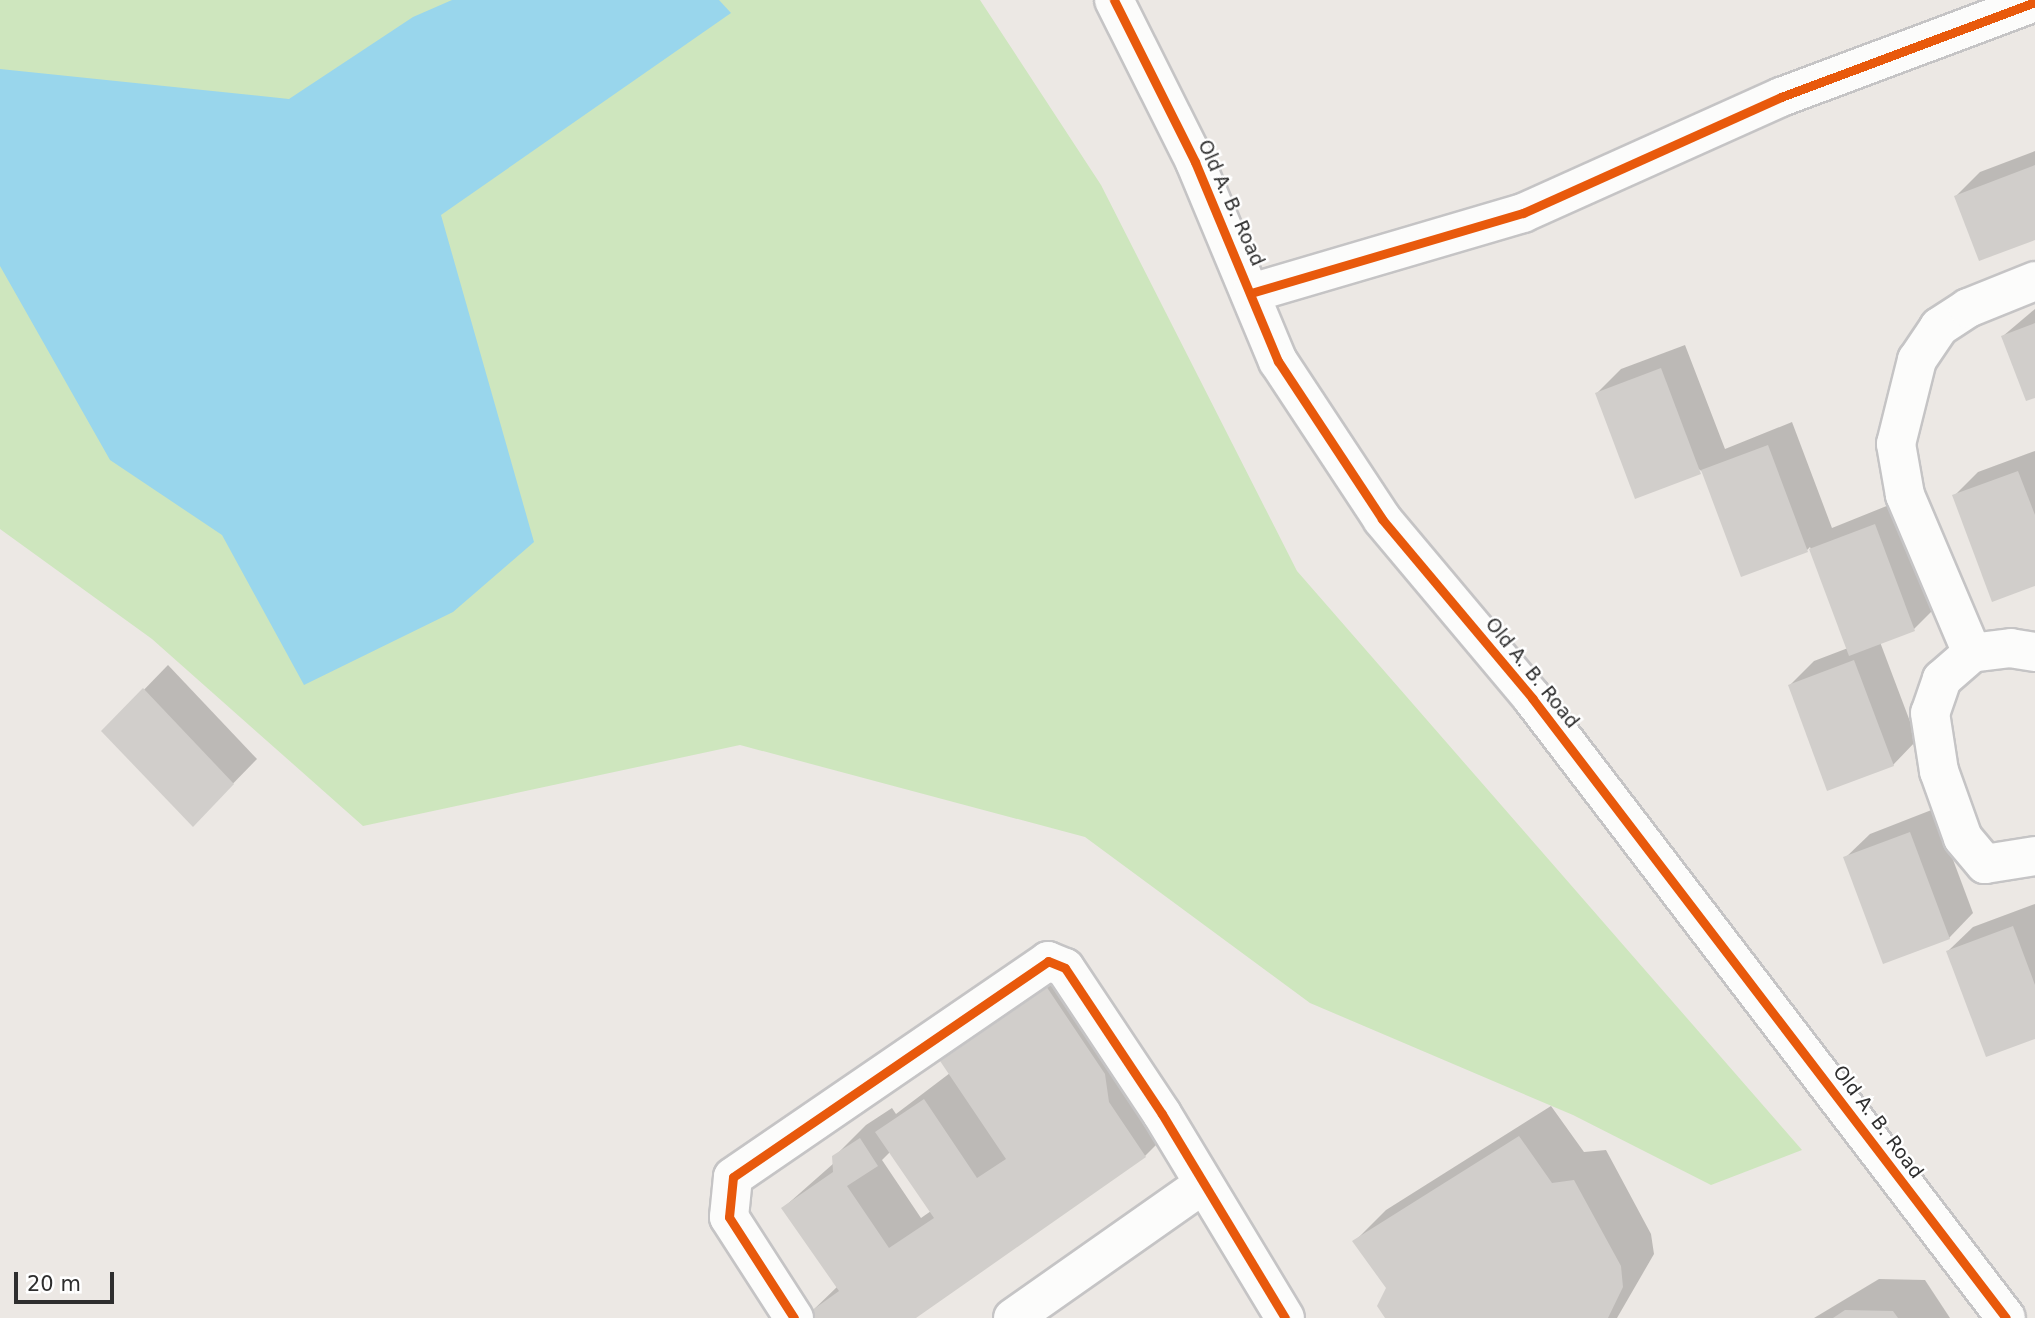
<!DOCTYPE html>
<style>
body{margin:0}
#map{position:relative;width:2035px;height:1318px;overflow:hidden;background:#ece8e4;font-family:"DejaVu Sans",sans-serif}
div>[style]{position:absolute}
.green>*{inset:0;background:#cee6be}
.water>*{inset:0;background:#99d6ec}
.shadow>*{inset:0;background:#0003}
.building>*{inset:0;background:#d1cecb}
.roads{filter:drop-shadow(2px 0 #c5c4c5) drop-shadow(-2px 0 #c5c4c5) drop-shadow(0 2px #c5c4c5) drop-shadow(0 -2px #c5c4c5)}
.minor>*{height:38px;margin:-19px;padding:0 19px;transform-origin:19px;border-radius:19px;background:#fcfcfb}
.cycleway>*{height:9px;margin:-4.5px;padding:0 4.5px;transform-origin:4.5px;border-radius:4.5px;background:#e8590c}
span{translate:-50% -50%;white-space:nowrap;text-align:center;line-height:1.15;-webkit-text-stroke:5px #fff;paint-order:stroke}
.street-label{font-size:19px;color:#2e2e2e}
.scale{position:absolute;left:14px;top:1272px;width:100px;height:32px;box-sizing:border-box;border:4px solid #2e2e2e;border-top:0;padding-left:9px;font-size:21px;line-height:24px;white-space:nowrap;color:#2e2e2e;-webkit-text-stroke:5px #fff;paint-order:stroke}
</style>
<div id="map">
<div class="green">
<i style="clip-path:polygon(0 0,980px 0,1101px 185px,1297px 571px,1802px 1150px,1711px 1185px,1573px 1115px,1310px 1003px,1085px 837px,740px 745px,363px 826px,152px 639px,0 529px)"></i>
</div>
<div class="water">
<i style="clip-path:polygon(452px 0,719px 0,731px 13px,441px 215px,534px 542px,453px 612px,304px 685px,222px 535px,110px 460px,0 266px,0 69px,289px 99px,413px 17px)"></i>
</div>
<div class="shadow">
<i style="clip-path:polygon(2035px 151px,2035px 238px,1956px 196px,1980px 172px)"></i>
<i style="clip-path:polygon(2035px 309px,2035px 396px,2003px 336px)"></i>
<i style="clip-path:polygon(1685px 345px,1725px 449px,1792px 422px,1832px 528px,1899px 501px,1938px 605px,1914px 629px,1880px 642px,1917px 740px,1893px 765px,1790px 685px,1814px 661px,1848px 648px,1810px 547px,1807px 550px,1597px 393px,1621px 369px)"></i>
<i style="clip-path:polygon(2035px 451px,2035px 584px,1954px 496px,1978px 472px)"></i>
<i style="clip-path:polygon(168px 665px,257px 759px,217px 800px,104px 731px)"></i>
<i style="clip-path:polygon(1934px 809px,1973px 913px,1949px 938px,1845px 858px,1870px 834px)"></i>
<i style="clip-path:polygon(2035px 904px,2035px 1037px,1948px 951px,1973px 927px)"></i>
<i style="clip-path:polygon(evenodd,1076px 953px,1136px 1042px,1177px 1124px,1145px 1156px,913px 1318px,809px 1314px,838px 1286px,783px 1208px,834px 1163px,834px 1157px,866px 1125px,892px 1108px,896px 1114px,950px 1073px,970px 1024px,1076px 953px,891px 1151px,931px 1211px,921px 1218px,882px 1160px,891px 1151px)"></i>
<i style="clip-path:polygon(1551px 1106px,1584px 1152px,1606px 1150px,1651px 1234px,1654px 1254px,1617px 1318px,1387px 1318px,1388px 1288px,1354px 1242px,1386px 1210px)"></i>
<i style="clip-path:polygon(1879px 1279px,1925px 1280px,1950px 1318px,1814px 1318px)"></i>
</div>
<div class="building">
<i style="clip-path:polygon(2035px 165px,2035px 240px,1979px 261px,1954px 196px)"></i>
<i style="clip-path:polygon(2035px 323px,2035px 398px,2026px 401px,2001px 336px)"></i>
<i style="clip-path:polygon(1661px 368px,1701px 474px,1635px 499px,1595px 393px)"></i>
<i style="clip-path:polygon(1768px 445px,1808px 552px,1741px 577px,1701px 470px)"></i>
<i style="clip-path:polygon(2018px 471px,2035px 515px,2035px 586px,1992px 602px,1952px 495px)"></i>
<i style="clip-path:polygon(1875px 524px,1915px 631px,1849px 656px,1809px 549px)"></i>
<i style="clip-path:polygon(1854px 660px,1894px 766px,1827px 791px,1788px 685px)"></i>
<i style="clip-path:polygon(143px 688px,234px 784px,193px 827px,101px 731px)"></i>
<i style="clip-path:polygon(1910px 832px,1950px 939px,1883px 964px,1843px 857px)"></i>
<i style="clip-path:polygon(2013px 926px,2035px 985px,2035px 1039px,1986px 1057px,1946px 951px)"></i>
<i style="clip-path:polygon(1044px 983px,1105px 1074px,1109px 1102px,1146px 1157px,916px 1318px,810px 1318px,807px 1314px,839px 1291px,781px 1208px,833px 1172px,832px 1156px,860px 1138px,878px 1166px,847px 1186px,889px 1248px,934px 1218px,875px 1132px,924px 1099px,977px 1178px,1006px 1159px,936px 1055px)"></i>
<i style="clip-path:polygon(1519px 1136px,1552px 1183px,1574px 1180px,1621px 1266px,1623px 1287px,1608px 1318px,1385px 1318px,1377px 1306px,1386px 1288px,1352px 1241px)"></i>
<i style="clip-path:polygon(1845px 1310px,1893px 1311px,1898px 1318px,1833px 1318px)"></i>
</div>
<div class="roads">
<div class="minor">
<i style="left:1114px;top:0;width:181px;rotate:63.4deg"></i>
<i style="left:1195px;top:162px;width:216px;rotate:67.4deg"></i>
<i style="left:1278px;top:361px;width:189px;rotate:56.6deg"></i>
<i style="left:1382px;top:519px;width:234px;rotate:50deg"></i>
<i style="left:1532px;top:698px;width:780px;rotate:52.6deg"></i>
<i style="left:1251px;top:293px;width:284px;rotate:-16.4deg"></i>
<i style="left:1523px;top:213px;width:283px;rotate:-24.2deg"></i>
<i style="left:1781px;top:97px;width:271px;rotate:-20.5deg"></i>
<i style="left:2035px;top:652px;width:24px;rotate:-171deg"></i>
<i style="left:2011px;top:648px;width:39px;rotate:173deg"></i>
<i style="left:1972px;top:653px;width:40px;rotate:139deg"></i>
<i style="left:1942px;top:679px;width:36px;rotate:109deg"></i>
<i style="left:1930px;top:713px;width:59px;rotate:81.2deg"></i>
<i style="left:1939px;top:771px;width:71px;rotate:70.3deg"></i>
<i style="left:1963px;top:838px;width:34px;rotate:50deg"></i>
<i style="left:1985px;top:864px;width:51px;rotate:-9.1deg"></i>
<i style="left:1972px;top:653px;width:172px;rotate:-113deg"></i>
<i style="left:1905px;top:495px;width:52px;rotate:-100deg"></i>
<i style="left:1896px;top:444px;width:87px;rotate:-76deg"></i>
<i style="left:1917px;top:360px;width:40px;rotate:-56deg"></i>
<i style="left:1939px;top:327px;width:35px;rotate:-33deg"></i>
<i style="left:1968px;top:308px;width:72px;rotate:-21.9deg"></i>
<i style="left:794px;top:1318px;width:120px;rotate:-122.8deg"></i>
<i style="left:729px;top:1217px;width:40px;rotate:-84.3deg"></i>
<i style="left:733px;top:1177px;width:382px;rotate:-34.4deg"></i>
<i style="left:1048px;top:961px;width:18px;rotate:22deg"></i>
<i style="left:1065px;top:968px;width:175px;rotate:56.4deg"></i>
<i style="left:1162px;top:1114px;width:238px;rotate:58.9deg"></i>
<i style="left:1013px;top:1318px;width:233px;rotate:-35.1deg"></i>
</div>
</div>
<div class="cycleway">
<i style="left:1114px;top:0;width:181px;rotate:63.4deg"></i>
<i style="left:1195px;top:162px;width:216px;rotate:67.4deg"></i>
<i style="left:1278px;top:361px;width:189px;rotate:56.6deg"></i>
<i style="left:1382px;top:519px;width:234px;rotate:50deg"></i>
<i style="left:1532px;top:698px;width:780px;rotate:52.6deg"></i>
<i style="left:1251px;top:293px;width:284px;rotate:-16.4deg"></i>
<i style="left:1523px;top:213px;width:283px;rotate:-24.2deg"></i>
<i style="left:1781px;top:97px;width:271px;rotate:-20.5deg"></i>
<i style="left:794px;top:1318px;width:120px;rotate:-122.8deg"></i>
<i style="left:729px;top:1217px;width:40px;rotate:-84.3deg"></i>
<i style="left:733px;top:1177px;width:382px;rotate:-34.4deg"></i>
<i style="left:1048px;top:961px;width:18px;rotate:22deg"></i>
<i style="left:1065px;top:968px;width:175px;rotate:56.4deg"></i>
<i style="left:1162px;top:1114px;width:238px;rotate:58.9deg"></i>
</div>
<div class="street-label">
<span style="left:1231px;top:203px;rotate:66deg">Old A. B. Road</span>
<span style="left:1532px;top:673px;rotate:51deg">Old A. B. Road</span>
<span style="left:1878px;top:1122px;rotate:53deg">Old A. B. Road</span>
</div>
<div class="scale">20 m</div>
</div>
